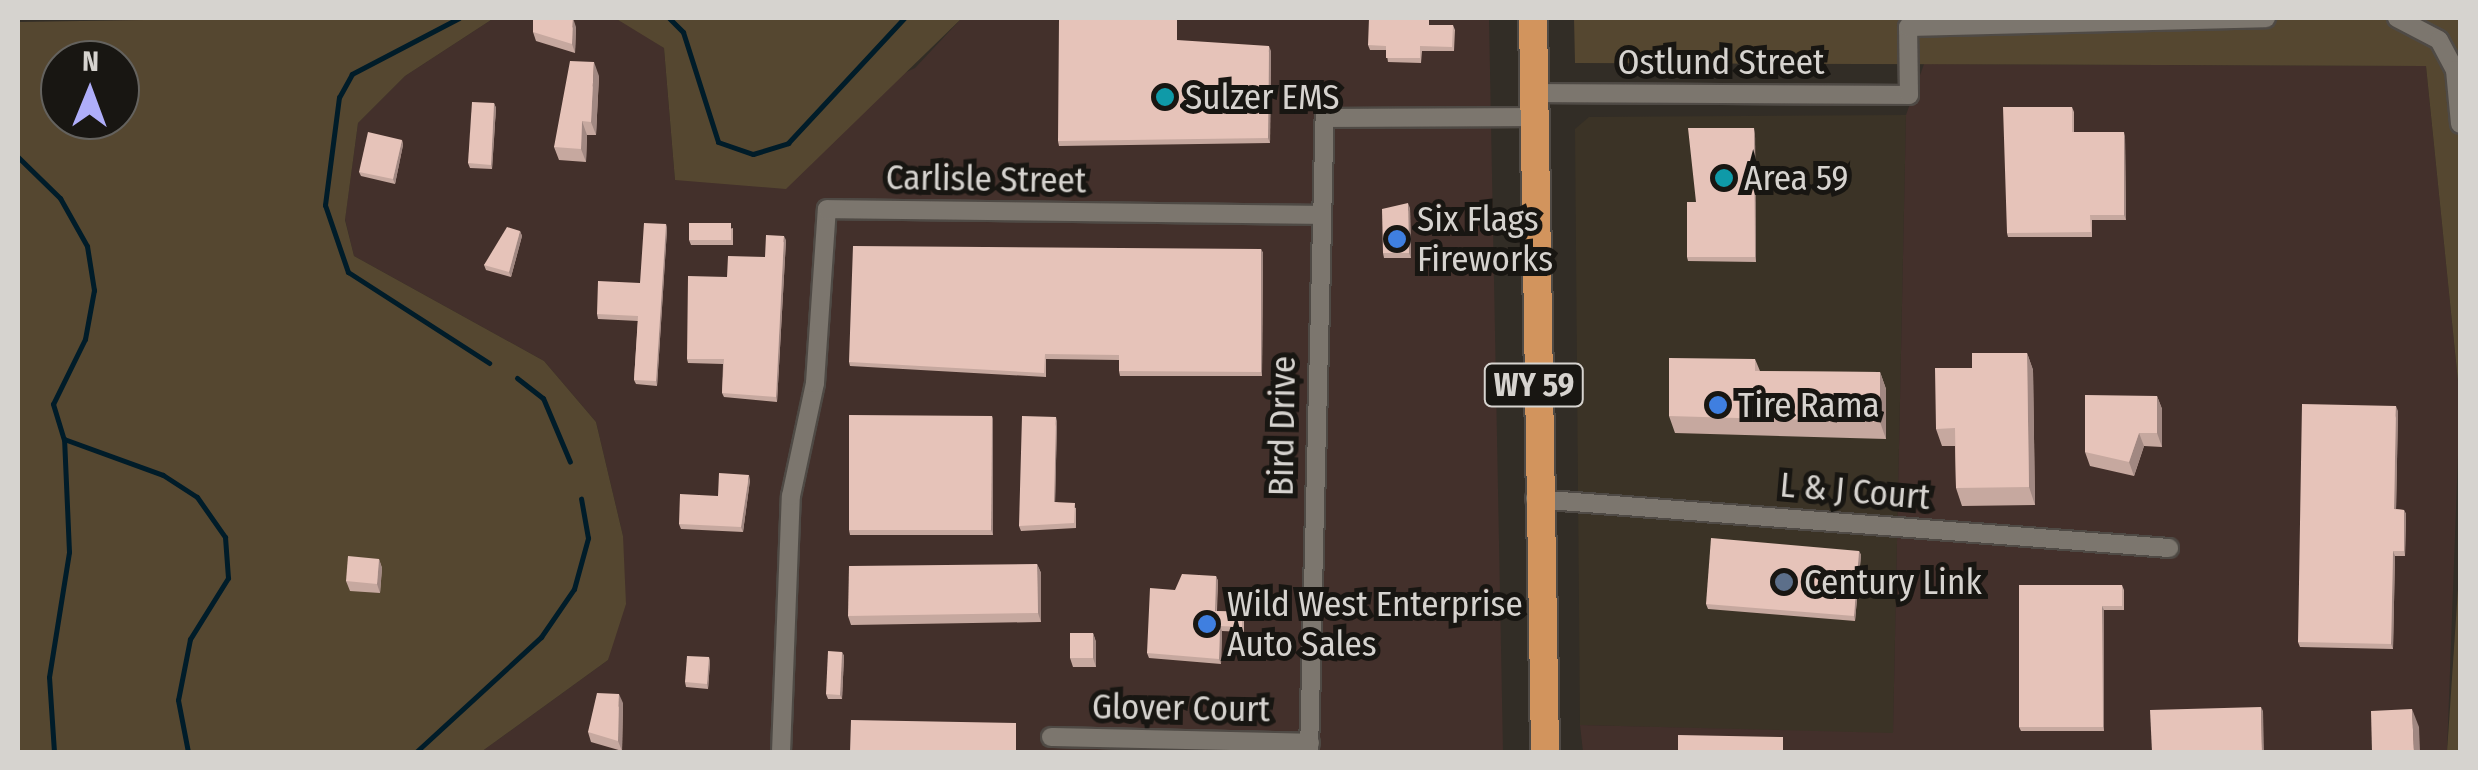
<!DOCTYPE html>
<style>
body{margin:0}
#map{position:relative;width:2478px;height:770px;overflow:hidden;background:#322d26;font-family:"Fira Sans Condensed",sans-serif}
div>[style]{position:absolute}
.built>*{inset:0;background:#3b3326}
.industrial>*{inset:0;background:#43302b}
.green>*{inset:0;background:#554730}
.stream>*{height:5px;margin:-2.5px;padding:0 2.5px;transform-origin:2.5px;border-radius:2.5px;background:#001c29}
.roads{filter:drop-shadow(2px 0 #4f4a45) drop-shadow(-2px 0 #4f4a45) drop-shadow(0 2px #4f4a45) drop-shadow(0 -2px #4f4a45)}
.minor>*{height:18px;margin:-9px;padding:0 9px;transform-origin:9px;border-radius:9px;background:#7c766e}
.trunk>*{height:28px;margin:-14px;padding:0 14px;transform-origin:14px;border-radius:14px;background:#d2945d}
.wall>*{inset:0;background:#c6a89f}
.shaded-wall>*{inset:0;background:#a18882}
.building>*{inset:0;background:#e6c3b9}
.dots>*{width:28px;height:28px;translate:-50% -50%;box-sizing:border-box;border:5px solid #181612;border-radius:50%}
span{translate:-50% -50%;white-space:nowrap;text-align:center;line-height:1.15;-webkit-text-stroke:10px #181612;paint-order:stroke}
.shield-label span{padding:2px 8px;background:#181612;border:2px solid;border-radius:8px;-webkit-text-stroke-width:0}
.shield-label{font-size:32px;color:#d6d3cf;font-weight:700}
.street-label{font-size:35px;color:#d6d3cf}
.poi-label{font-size:35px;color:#d6d3cf}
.left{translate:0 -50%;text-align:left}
.frame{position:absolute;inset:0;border:20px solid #d6d3cf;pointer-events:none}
.north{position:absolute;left:40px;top:40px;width:100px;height:100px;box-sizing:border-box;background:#181612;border:2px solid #64625e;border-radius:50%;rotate:1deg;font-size:28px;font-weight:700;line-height:40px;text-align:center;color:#d6d3cf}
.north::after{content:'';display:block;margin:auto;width:35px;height:45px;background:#afaefa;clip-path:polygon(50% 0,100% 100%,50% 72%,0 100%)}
</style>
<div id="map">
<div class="built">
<i style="clip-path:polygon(1906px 115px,1893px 734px,1580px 725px,1575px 129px,1589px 117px)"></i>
</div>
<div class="industrial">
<i style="clip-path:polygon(18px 18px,272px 18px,272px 24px)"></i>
<i style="clip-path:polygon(494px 18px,620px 18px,664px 48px,675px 180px,915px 68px,962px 18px,1489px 18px,1503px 752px,481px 752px,608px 660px,623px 536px,596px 422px,544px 361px,354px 256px,345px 219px,358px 123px,405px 76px)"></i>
<i style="clip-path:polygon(1924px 64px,2426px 66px,2460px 401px,2447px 752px,1583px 752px,1580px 725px,1893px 733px,1906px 115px)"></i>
</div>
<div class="green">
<i style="clip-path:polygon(evenodd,273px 18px,494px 18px,405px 76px,358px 123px,345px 220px,354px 256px,544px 361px,596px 422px,623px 536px,626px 604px,608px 660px,481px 752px,18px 752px,18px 22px,273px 18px,60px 60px,120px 60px,120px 120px,60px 120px,60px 60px)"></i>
<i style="clip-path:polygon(615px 18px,962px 18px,786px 189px,675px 180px,664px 48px)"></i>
<i style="clip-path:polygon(1574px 18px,2460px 18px,2460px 401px,2426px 66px,1575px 63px)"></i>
<i style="clip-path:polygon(2460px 559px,2460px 752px,2447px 752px)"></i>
</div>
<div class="stream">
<i style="left:459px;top:18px;width:121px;rotate:152.4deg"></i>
<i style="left:352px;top:74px;width:26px;rotate:119deg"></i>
<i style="left:339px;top:97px;width:109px;rotate:97.4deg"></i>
<i style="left:325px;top:205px;width:71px;rotate:71.1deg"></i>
<i style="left:348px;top:272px;width:168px;rotate:32.8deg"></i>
<i style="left:669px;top:18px;width:20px;rotate:45deg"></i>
<i style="left:683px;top:32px;width:115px;rotate:72.3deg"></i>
<i style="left:718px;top:142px;width:37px;rotate:19deg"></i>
<i style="left:753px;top:154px;width:37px;rotate:-17deg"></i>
<i style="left:788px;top:143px;width:171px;rotate:-47.1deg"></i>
<i style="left:18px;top:157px;width:59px;rotate:44.3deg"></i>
<i style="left:60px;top:198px;width:55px;rotate:60.6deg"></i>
<i style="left:87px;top:246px;width:45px;rotate:81deg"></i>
<i style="left:94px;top:290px;width:50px;rotate:100.4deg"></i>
<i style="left:85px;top:339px;width:72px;rotate:116.2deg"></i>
<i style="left:53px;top:404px;width:37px;rotate:73deg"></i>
<i style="left:64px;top:439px;width:105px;rotate:20deg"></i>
<i style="left:163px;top:475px;width:40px;rotate:32.9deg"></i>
<i style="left:197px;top:497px;width:49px;rotate:55deg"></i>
<i style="left:225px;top:537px;width:41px;rotate:85.8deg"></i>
<i style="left:228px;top:578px;width:72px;rotate:121.9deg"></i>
<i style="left:190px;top:639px;width:62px;rotate:101.1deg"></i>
<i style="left:178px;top:700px;width:53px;rotate:79.1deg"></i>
<i style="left:517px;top:378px;width:33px;rotate:38deg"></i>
<i style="left:543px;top:398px;width:69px;rotate:67.1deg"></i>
<i style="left:54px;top:752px;width:75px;rotate:-93.8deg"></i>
<i style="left:49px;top:677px;width:127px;rotate:-80.9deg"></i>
<i style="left:69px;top:552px;width:113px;rotate:-92.5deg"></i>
<i style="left:416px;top:752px;width:170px;rotate:-42.6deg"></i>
<i style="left:541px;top:637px;width:58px;rotate:-55.5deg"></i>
<i style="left:574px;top:589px;width:53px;rotate:-74.6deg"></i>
<i style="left:588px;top:538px;width:40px;rotate:-100deg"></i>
</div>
<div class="roads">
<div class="minor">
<i style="left:2397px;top:18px;width:47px;rotate:27.6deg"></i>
<i style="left:2439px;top:40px;width:34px;rotate:62deg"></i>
<i style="left:2455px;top:70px;width:54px;rotate:84.7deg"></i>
<i style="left:1533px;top:93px;width:376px;rotate:0.3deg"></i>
<i style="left:1909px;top:95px;width:68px;rotate:-90.8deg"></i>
<i style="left:1908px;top:27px;width:358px;rotate:-1.4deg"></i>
<i style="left:1329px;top:118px;width:204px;rotate:-0.3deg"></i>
<i style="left:1535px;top:499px;width:636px;rotate:4.42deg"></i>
<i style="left:1051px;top:737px;width:259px;rotate:1.3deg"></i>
<i style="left:781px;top:752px;width:256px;rotate:-87.8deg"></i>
<i style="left:791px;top:496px;width:116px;rotate:-78deg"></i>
<i style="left:815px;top:383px;width:174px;rotate:-86.1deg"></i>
<i style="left:827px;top:209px;width:492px;rotate:0.7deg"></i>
<i style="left:1309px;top:752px;width:650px;rotate:-88.59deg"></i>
</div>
<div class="trunk">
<i style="left:1533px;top:18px;width:734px;rotate:89.06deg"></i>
</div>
</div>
<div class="wall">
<i style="clip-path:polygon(1431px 25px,1453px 25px,1455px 30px,1454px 51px,1422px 51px,1421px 63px,1388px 62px,1386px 50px,1370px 50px,1368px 45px)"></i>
<i style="clip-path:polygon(576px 27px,575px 53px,536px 41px,533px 32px)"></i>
<i style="clip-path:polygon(1271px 51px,1270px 143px,1059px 146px,1058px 141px)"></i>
<i style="clip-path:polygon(599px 76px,596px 135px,587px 135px,586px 162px,559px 160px,554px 147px)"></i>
<i style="clip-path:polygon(494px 103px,496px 108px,492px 169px,470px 168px,468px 163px)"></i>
<i style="clip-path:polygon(2072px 107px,2074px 112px,2074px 132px,2125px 136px,2126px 220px,2092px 220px,2092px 237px,2008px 237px,2007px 233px)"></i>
<i style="clip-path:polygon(1755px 133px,1756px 262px,1688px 261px,1687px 257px,1696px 202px)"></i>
<i style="clip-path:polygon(402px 140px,403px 145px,395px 184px,361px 176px,359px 172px)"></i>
<i style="clip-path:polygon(1410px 208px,1411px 258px,1384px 258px,1383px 253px)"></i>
<i style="clip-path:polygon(666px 224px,667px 229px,657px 386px,636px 384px,634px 380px,638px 321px,598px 319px,597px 314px,640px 283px)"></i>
<i style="clip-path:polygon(733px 228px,733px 245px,691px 245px,689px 240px)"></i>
<i style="clip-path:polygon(520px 231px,522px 236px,511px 277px,486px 270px,484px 265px)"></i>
<i style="clip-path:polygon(786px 240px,777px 402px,724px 397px,722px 393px,723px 364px,688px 363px,687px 359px,727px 277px,765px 257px)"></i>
<i style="clip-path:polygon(1261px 249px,1263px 253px,1262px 376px,1120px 376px,1119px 371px,1119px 360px,1046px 359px,1046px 377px,850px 366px,849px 362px)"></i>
<i style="clip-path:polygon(2027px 353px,2033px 370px,2035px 505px,1962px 506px,1956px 488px,1955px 446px,1942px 446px,1936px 429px,1972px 368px)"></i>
<i style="clip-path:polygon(1755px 359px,1760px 371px,1880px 372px,1886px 389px,1886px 439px,1675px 433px,1669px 416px)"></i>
<i style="clip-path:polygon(2157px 396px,2162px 409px,2162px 447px,2144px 446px,2134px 476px,2090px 466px,2085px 452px)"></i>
<i style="clip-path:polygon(2398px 411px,2396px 509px,2404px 510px,2406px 514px,2405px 556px,2395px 556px,2393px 649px,2300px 647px,2298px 642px)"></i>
<i style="clip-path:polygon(992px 416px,993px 420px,993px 535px,850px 535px,849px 530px)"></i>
<i style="clip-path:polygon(1057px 421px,1055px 502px,1076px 508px,1076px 528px,1021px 531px,1019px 526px)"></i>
<i style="clip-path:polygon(750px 480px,743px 532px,681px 529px,679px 524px,718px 496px)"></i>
<i style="clip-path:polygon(1859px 551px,1861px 555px,1855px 621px,1708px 609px,1706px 604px)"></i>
<i style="clip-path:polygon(379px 559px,382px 568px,380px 593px,350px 591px,346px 581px)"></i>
<i style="clip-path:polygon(1037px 564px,1041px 573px,1041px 622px,851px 625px,848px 616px)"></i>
<i style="clip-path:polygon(1216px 576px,1218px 581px,1217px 611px,1242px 612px,1244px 617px,1244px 632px,1222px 631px,1221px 664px,1149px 658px,1147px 653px,1175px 590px)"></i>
<i style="clip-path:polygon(2019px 585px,2122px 585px,2124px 590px,2124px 610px,2104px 610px,2104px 731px,2021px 731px,2019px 727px)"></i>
<i style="clip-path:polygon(1093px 633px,1096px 642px,1096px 667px,1073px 667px,1070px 658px)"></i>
<i style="clip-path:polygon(842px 652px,844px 656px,842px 699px,828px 699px,826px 694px)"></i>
<i style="clip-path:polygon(709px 657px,710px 662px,708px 689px,686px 687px,685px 682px)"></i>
<i style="clip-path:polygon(623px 703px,622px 751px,591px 742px,588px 732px)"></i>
</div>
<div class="shaded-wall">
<i style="clip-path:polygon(573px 18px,576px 27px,575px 53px,572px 44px)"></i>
<i style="clip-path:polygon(1269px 46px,1271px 51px,1270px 143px,1268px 138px)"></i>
<i style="clip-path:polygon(594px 62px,599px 76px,596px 135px,591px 122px)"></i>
<i style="clip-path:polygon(494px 103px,496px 108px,492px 169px,491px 165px)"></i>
<i style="clip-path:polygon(582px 121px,587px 135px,586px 162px,581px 149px)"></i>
<i style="clip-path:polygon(1754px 128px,1755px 133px,1756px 262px,1755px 257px)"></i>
<i style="clip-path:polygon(2124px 132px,2125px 136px,2126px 220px,2124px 215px)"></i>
<i style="clip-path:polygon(402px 140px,403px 145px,395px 184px,393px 179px)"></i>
<i style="clip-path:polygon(1408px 203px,1410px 208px,1411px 258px,1409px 253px)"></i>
<i style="clip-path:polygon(666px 224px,667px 229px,657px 386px,656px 381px)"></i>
<i style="clip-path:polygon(520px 231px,522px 236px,511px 277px,509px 272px)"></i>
<i style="clip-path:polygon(784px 236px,786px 240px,777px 402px,776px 397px)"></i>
<i style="clip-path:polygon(1261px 249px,1263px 253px,1262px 376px,1261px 372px)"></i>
<i style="clip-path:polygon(2027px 353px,2033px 370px,2035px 505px,2029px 487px)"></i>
<i style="clip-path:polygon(1880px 372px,1886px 389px,1886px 439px,1880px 422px)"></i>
<i style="clip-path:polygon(2157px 396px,2162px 409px,2162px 447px,2157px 433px)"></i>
<i style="clip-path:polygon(2396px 406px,2398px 411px,2396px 514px,2394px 509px)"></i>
<i style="clip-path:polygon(992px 416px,993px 420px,993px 535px,991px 530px)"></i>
<i style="clip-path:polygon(1056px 417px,1057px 421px,1055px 507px,1054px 502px)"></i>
<i style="clip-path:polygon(2139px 433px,2144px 446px,2134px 476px,2129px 462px)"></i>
<i style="clip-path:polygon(749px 475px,750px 480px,743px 532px,741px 527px)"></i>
<i style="clip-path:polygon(2404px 510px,2406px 514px,2405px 556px,2404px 551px)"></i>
<i style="clip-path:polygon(1859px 551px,1861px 555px,1855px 621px,1854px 616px)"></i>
<i style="clip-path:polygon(2393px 551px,2395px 556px,2393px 649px,2391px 644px)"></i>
<i style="clip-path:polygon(379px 559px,382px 568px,380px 593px,377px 584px)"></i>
<i style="clip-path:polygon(1037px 564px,1041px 573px,1041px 622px,1038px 613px)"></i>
<i style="clip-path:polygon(1216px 576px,1218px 581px,1216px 616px,1215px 611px)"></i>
<i style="clip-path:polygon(2102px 606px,2104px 610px,2104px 731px,2103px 727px)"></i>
<i style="clip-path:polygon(1220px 626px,1222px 631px,1221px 664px,1219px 659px)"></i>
<i style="clip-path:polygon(1093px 633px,1096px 642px,1096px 667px,1093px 658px)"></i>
<i style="clip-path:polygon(842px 652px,844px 656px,842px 699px,840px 695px)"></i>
<i style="clip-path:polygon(709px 657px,710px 662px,708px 689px,707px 684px)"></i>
<i style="clip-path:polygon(619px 694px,623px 703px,622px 751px,618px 741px)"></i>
<i style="clip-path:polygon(2261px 707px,2263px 711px,2264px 752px,2262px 752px)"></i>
<i style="clip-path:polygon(2412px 709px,2419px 727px,2420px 752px,2414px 752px)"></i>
</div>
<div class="building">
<i style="clip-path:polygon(533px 18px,573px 18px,572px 44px,533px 32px)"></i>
<i style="clip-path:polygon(1059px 18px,1177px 18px,1177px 40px,1269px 46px,1268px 138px,1058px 141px)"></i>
<i style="clip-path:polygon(1369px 18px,1429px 18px,1429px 25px,1453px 25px,1452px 47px,1420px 46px,1420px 58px,1386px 58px,1386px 46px,1368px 45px)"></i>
<i style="clip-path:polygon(570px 61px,594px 62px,591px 122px,582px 121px,581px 149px,554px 147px)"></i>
<i style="clip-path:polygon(472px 102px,494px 103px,491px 165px,468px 163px)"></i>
<i style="clip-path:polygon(2003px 107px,2072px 107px,2072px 132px,2124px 132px,2124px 215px,2090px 215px,2091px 232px,2007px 233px)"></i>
<i style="clip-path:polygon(1688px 128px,1754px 128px,1755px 257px,1687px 257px,1687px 202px,1696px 202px)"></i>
<i style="clip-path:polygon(368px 132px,402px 140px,393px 179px,359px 172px)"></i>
<i style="clip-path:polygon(1408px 203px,1409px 253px,1383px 253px,1382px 209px)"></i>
<i style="clip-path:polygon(644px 223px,666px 224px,656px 381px,634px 380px,638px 316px,597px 314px,598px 281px,640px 283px)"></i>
<i style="clip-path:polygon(689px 223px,731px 223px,731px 240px,689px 240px)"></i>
<i style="clip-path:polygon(507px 227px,520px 231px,509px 272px,484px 265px)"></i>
<i style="clip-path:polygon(766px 235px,784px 236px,776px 397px,722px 393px,724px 359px,687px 359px,688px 276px,727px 277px,728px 256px,765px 257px)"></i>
<i style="clip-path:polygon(853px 246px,1261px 249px,1261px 372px,1119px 371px,1119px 355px,1045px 354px,1044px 373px,849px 362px)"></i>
<i style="clip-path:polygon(1972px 353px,2027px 353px,2029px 487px,1956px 488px,1955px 428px,1936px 429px,1935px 368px,1972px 368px)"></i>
<i style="clip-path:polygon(1669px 358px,1755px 359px,1755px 371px,1880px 372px,1880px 422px,1669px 416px)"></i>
<i style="clip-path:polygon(2085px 395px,2157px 396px,2157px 433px,2139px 433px,2129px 462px,2085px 452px)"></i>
<i style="clip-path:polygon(2302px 404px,2396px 406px,2394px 509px,2404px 510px,2404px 551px,2393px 551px,2391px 644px,2298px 642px)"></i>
<i style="clip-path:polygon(849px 415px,992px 416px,991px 530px,849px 530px)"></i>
<i style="clip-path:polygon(1022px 416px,1056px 417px,1054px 502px,1075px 503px,1074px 523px,1019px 526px)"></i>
<i style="clip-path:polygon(719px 473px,749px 475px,741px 527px,679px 524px,680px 494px,718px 496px)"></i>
<i style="clip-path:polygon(1711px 538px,1859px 551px,1854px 616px,1706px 604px)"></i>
<i style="clip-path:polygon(348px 556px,379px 559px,377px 584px,346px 581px)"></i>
<i style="clip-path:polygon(1037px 564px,1038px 613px,848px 616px,849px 566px)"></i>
<i style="clip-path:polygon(1182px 574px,1216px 576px,1215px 611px,1242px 612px,1242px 627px,1220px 626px,1219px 659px,1147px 653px,1150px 588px,1175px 590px)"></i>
<i style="clip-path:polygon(2019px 585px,2122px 585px,2122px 606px,2102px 606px,2103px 727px,2019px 727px)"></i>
<i style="clip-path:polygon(1070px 633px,1093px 633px,1093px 658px,1070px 658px)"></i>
<i style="clip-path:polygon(828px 651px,842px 652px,840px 695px,826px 694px)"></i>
<i style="clip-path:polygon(687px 656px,709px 657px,707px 684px,685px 682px)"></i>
<i style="clip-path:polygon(597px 693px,619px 694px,618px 741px,588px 732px)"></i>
<i style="clip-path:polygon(2261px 707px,2262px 752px,2152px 752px,2150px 710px)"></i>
<i style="clip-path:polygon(2412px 709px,2414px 752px,2372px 752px,2371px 711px)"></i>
<i style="clip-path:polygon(851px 720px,1016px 723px,1016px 752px,850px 752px)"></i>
<i style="clip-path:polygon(1678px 735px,1783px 737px,1783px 752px,1678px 752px)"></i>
</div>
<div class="dots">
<i style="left:1165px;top:97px;background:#0f9aa8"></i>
<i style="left:1724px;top:178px;background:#0f9aa8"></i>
<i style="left:1397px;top:239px;background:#3f7fe0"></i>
<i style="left:1718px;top:405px;background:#3f7fe0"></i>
<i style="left:1784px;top:582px;background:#5c6f8a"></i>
<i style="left:1207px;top:624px;background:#3f7fe0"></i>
</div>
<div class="shield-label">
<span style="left:1534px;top:385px">WY 59</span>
</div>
<div class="street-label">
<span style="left:1721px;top:62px">Ostlund Street</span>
<span style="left:986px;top:179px;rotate:1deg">Carlisle Street</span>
<span style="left:1282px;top:426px;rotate:-89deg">Bird Drive</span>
<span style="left:1855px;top:491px;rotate:5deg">L &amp; J Court</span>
<span style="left:1181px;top:708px;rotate:1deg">Glover Court</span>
</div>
<div class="poi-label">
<span class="left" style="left:1185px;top:97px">Sulzer EMS</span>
<span class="left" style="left:1744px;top:178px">Area 59</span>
<span class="left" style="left:1417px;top:239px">Six Flags<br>Fireworks</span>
<span class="left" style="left:1738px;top:405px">Tire Rama</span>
<span class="left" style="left:1804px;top:582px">Century Link</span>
<span class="left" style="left:1227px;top:624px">Wild West Enterprise<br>Auto Sales</span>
</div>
<div class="frame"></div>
<div class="north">N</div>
</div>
